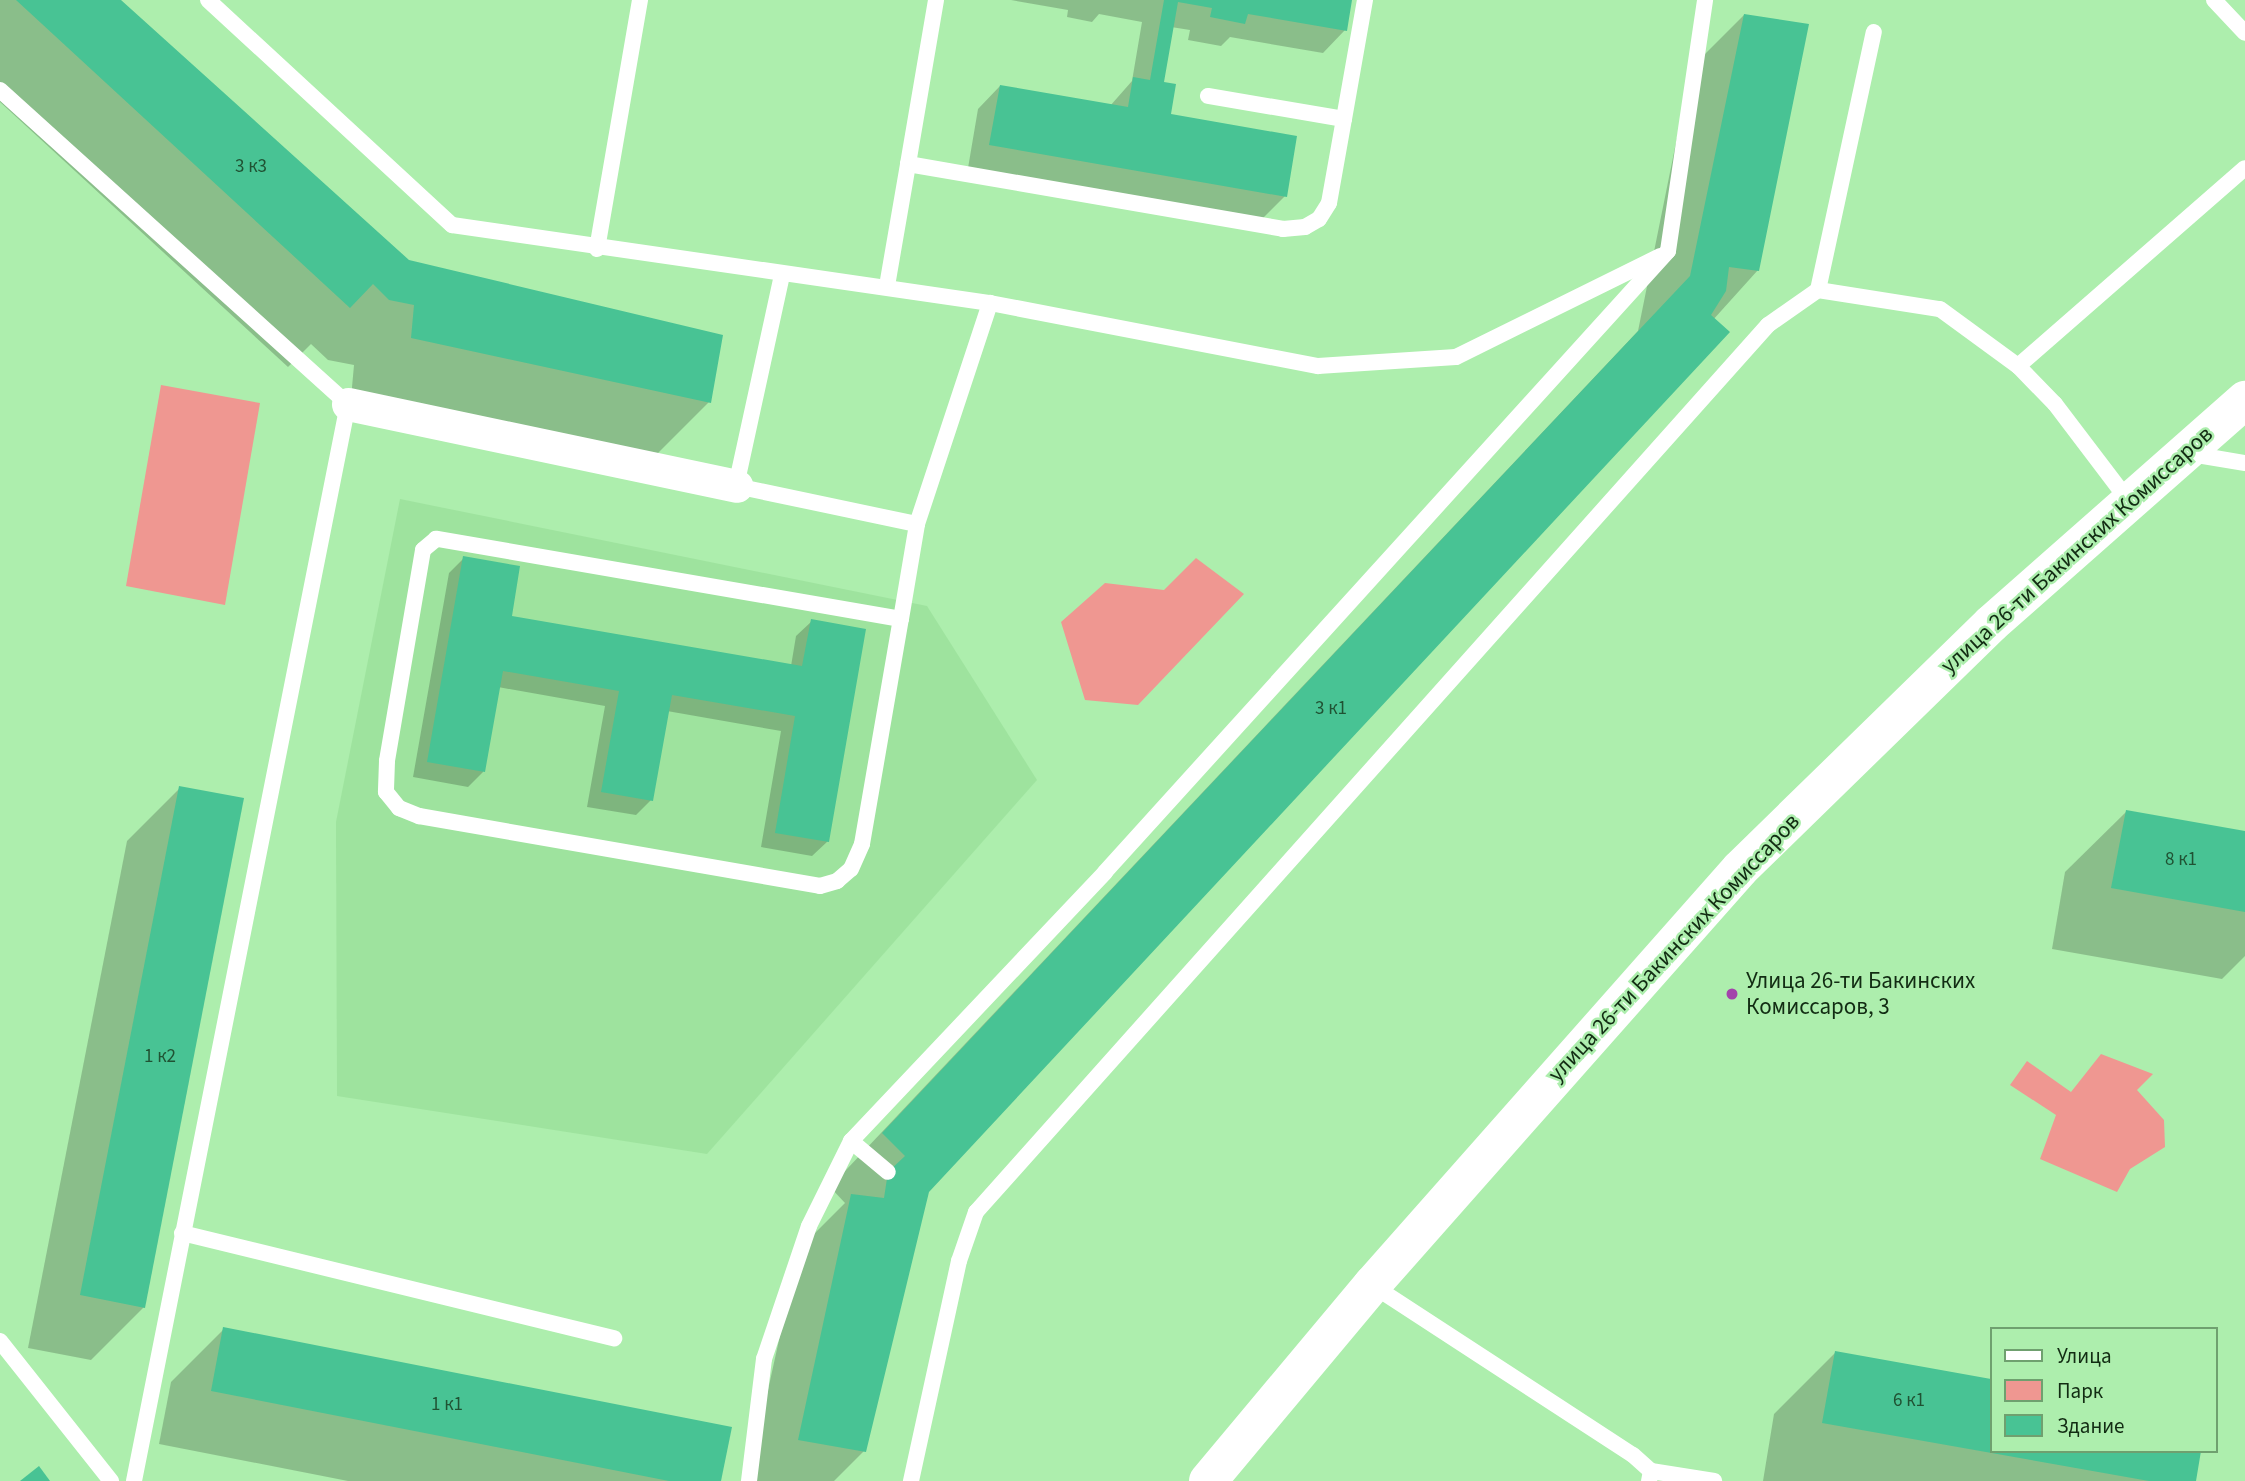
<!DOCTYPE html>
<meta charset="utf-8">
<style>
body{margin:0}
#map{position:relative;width:2245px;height:1481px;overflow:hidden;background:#adeead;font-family:"Source Sans 3",sans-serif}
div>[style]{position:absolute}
.built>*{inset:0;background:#9ee39e}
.green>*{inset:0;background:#ef9791}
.shadow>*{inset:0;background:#0003}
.building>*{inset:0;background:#48c394}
.lane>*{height:16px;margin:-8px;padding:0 8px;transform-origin:8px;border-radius:8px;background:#fff}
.street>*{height:33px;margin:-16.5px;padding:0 16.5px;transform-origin:16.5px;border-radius:16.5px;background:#fff}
.secondary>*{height:38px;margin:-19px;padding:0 19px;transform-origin:19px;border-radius:19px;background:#fff}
.dots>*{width:19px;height:19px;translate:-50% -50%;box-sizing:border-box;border:4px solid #adeead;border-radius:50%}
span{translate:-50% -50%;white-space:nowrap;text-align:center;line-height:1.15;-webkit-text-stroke:5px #adeead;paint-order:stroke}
.number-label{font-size:19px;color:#205233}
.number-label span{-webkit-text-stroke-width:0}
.street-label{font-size:23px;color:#122c13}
.poi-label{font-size:23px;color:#122c13}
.left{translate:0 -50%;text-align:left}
.legend{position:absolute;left:1990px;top:1327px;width:228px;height:126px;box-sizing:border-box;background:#adeead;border:2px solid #6fa06f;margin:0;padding:9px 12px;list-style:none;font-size:21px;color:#122c13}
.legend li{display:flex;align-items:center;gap:14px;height:35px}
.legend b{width:35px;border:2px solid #6fa06f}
</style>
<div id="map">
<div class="built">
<i style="clip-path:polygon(400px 499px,927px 606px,1037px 780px,707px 1154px,337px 1096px,336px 822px)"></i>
</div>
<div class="green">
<i style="clip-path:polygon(161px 385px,260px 403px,225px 605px,126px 586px)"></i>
<i style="clip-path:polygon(1196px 558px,1244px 594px,1138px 705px,1085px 700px,1061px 622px,1105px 583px,1164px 590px)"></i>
<i style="clip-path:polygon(2101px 1054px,2153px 1074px,2137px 1090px,2164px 1120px,2165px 1147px,2130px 1169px,2117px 1192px,2040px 1159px,2056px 1115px,2010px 1085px,2027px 1061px,2071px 1092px)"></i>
</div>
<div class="shadow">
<i style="clip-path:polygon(0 0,118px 0,408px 261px,709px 402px,648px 463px,351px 398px,354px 365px,328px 360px,311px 344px,288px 367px,0 102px)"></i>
<i style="clip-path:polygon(1011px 0,1351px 0,1345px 30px,1323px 53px,1230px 37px,1221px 46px,1188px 40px,1190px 30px,1171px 27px,1161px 83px,1169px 116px,1285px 196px,1262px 219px,968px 168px,978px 109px,1000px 86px,1110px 106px,1132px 81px,1142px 22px,1099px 14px,1092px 22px,1067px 17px,1068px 10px)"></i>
<i style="clip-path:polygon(1744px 15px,1758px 270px,928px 1191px,864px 1451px,834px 1481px,748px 1481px,799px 1249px,845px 1203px,830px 1187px,1638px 331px,1691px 68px)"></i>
<i style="clip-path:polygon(464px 558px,510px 617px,791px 666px,796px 636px,812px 621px,828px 841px,812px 856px,761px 847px,781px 731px,667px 711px,651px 800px,636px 815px,587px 807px,605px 706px,498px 687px,483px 772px,468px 787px,413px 777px,449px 573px)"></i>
<i style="clip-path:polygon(180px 788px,144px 1307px,91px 1360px,28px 1348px,127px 841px)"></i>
<i style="clip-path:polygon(2126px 812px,2245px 833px,2245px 956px,2222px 979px,2052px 949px,2065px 872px)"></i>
<i style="clip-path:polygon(224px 1329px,719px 1481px,348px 1481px,159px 1444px,171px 1382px)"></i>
<i style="clip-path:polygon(1835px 1353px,1991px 1381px,1991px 1451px,2194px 1481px,1763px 1481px,1774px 1414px)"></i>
</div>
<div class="building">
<i style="clip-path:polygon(16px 0,121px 0,409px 260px,723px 335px,711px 403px,411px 338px,414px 305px,389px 300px,373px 284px,350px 308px)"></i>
<i style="clip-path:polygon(1164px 0,1352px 0,1347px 31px,1248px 14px,1245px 24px,1210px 17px,1212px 8px,1178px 2px,1164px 82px,1176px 84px,1171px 114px,1297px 136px,1287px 197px,989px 145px,1000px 85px,1128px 107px,1133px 77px,1150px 80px)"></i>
<i style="clip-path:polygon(1744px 14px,1809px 24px,1759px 271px,1729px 267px,1726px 291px,1711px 315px,1730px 332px,929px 1192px,866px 1452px,798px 1440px,851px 1194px,884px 1198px,888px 1172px,905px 1156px,882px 1133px,1690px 276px)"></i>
<i style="clip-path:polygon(463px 556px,520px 566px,512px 616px,802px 666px,811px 619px,866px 629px,829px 842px,775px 833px,795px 716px,672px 695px,653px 801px,601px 792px,619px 691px,503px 671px,485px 772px,427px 762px)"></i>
<i style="clip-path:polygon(179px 786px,244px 798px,145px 1308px,80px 1295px)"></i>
<i style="clip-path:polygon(2126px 810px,2245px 831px,2245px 912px,2111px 888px)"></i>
<i style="clip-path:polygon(223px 1327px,732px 1427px,721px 1481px,669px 1481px,211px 1391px)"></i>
<i style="clip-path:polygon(1835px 1351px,1991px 1379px,1991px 1451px,2201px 1451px,2196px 1481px,2149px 1481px,1822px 1423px)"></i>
<i style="clip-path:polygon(39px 1466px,50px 1481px,20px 1481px)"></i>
</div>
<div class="lane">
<i style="left:208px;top:0;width:332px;rotate:42.7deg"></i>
<i style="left:452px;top:225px;width:544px;rotate:8.25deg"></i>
<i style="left:990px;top:303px;width:334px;rotate:10.9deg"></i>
<i style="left:1318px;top:366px;width:138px;rotate:-3.7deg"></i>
<i style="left:1456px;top:357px;width:228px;rotate:-26.3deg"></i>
<i style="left:2214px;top:0;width:45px;rotate:46.8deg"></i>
<i style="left:0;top:90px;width:469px;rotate:42.1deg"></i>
<i style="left:348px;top:404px;width:1098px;rotate:101.24deg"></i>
<i style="left:1344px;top:119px;width:121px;rotate:-80deg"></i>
<i style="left:908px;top:164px;width:166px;rotate:-80.3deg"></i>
<i style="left:597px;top:249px;width:253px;rotate:-80.2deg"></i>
<i style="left:782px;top:275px;width:216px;rotate:102.3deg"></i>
<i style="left:736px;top:486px;width:185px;rotate:11.9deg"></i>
<i style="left:917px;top:524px;width:233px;rotate:-71.7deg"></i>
<i style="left:887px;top:286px;width:124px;rotate:-80.2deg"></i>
<i style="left:908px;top:164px;width:381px;rotate:9.8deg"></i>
<i style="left:1283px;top:229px;width:22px;rotate:-5deg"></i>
<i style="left:1305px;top:227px;width:16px;rotate:-30deg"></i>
<i style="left:1319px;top:219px;width:19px;rotate:-58deg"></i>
<i style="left:1329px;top:203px;width:85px;rotate:-79.9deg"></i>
<i style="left:1344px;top:119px;width:138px;rotate:-170.4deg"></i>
<i style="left:1818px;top:290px;width:264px;rotate:-77.8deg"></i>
<i style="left:2018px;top:366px;width:301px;rotate:-41.1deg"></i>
<i style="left:2191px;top:454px;width:55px;rotate:9.5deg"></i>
<i style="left:901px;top:619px;width:472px;rotate:-170.2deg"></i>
<i style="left:436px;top:539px;width:17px;rotate:140deg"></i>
<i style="left:423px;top:550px;width:214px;rotate:99.7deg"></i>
<i style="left:387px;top:761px;width:31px;rotate:92deg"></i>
<i style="left:386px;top:792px;width:21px;rotate:51deg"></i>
<i style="left:399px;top:808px;width:22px;rotate:22deg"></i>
<i style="left:419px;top:816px;width:407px;rotate:9.9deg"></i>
<i style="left:820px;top:886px;width:18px;rotate:-16deg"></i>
<i style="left:837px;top:881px;width:18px;rotate:-41deg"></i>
<i style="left:851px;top:869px;width:27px;rotate:-66deg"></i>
<i style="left:862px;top:844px;width:228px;rotate:-80.2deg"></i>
<i style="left:901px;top:619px;width:96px;rotate:-80.4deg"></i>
<i style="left:851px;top:1141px;width:48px;rotate:40deg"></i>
<i style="left:182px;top:1233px;width:445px;rotate:13.7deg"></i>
<i style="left:1372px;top:1285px;width:311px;rotate:33.1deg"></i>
<i style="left:1633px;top:1455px;width:24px;rotate:42deg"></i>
<i style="left:1651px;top:1471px;width:10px;rotate:101deg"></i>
<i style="left:0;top:1341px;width:179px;rotate:51.6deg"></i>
<i style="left:1651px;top:1471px;width:64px;rotate:9deg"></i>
<i style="left:749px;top:1481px;width:123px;rotate:-83deg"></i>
<i style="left:764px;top:1359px;width:140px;rotate:-71.3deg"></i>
<i style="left:809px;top:1226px;width:95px;rotate:-63.7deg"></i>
<i style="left:851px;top:1141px;width:370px;rotate:-46.6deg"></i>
<i style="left:1105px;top:872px;width:838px;rotate:-47.8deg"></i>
<i style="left:1668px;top:251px;width:254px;rotate:-81.6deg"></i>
<i style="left:911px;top:1481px;width:225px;rotate:-77.7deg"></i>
<i style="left:959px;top:1261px;width:52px;rotate:-70.9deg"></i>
<i style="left:976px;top:1212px;width:1189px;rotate:-48.24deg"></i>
<i style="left:1768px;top:325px;width:61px;rotate:-35deg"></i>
<i style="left:1818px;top:290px;width:123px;rotate:8.9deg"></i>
<i style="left:1940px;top:309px;width:97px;rotate:36.2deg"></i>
<i style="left:2018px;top:366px;width:53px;rotate:45.8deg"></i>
<i style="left:2055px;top:404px;width:121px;rotate:52.8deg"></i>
</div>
<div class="street">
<i style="left:348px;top:404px;width:397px;rotate:11.9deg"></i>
</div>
<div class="secondary">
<i style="left:1208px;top:1481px;width:256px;rotate:-50.1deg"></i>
<i style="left:1372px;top:1285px;width:555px;rotate:-48.5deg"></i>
<i style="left:1740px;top:869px;width:351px;rotate:-44.3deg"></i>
<i style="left:1991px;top:624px;width:339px;rotate:-41.4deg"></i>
</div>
<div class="dots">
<i style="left:1732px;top:994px;background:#a343ab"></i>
</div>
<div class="number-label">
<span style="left:251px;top:167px">3 к3</span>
<span style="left:1331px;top:709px">3 к1</span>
<span style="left:2181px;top:860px">8 к1</span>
<span style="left:160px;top:1057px">1 к2</span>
<span style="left:1909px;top:1401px">6 к1</span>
<span style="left:447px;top:1405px">1 к1</span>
</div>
<div class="street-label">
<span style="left:2077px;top:550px;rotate:-42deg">улица 26-ти Бакинских Комиссаров</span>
<span style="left:1674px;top:948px;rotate:-47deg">улица 26-ти Бакинских Комиссаров</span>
</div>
<div class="poi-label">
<span class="left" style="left:1746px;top:994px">Улица 26-ти Бакинских<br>Комиссаров, 3</span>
</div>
<ul class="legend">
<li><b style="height:9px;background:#fff"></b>Улица</li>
<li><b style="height:19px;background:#ef9791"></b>Парк</li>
<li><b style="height:19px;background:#48c394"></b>Здание</li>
</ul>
</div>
